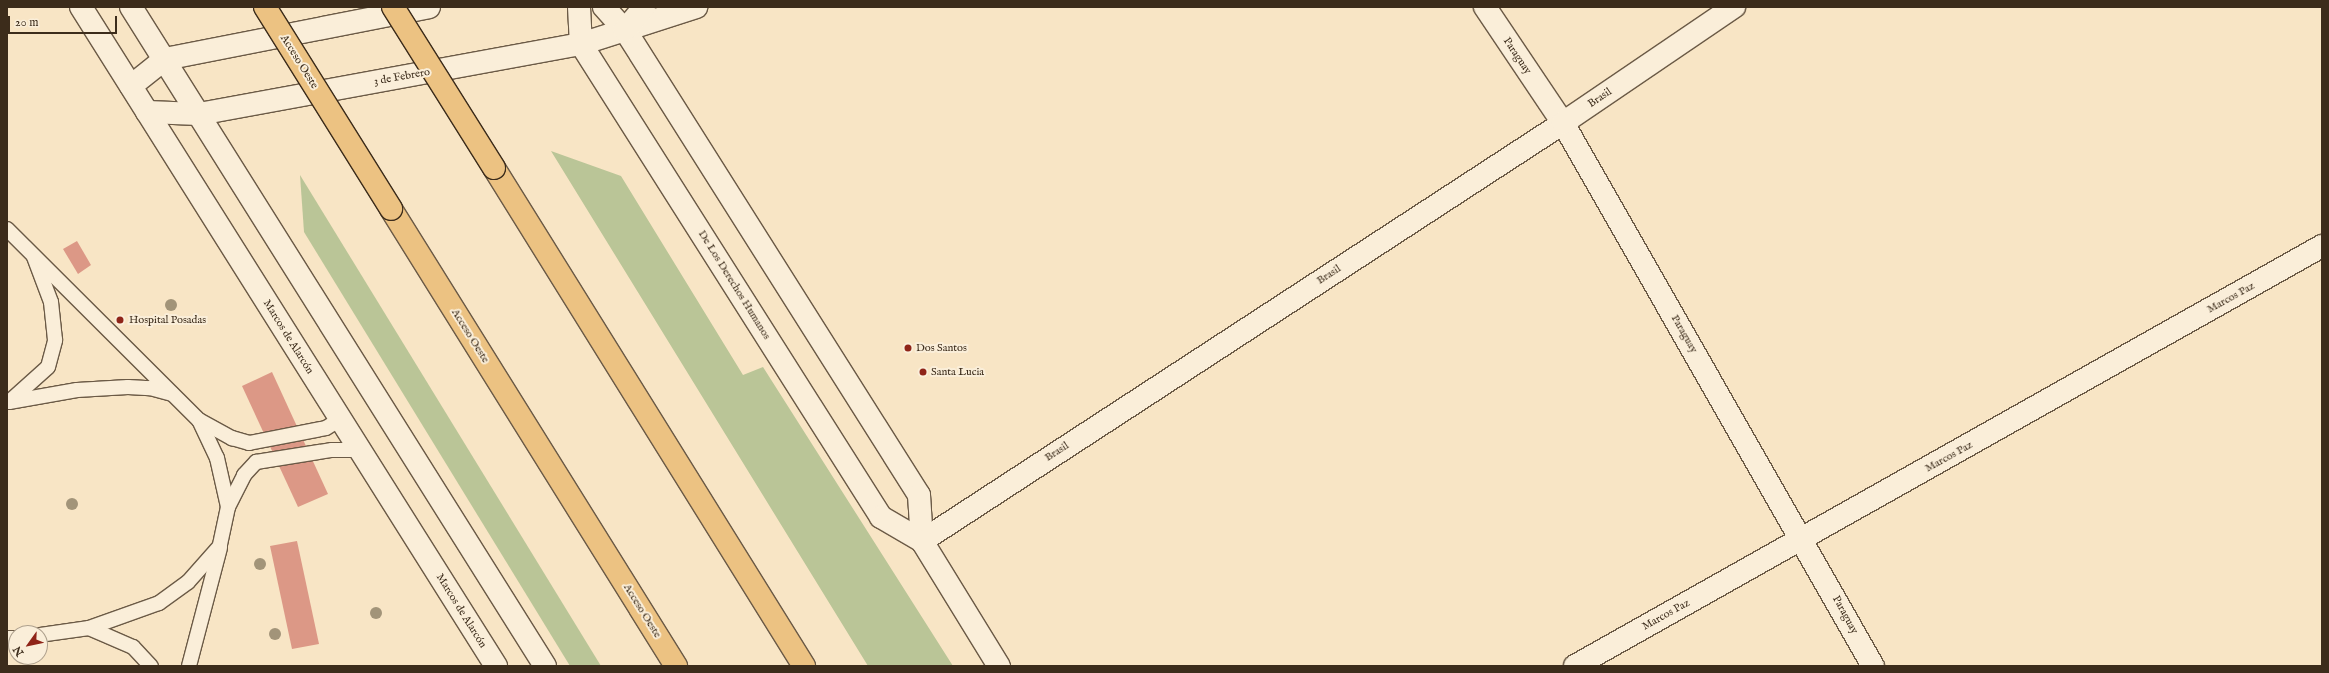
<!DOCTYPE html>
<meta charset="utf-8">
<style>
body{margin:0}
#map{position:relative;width:2329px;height:673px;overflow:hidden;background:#f8e5c5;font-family:"IM FELL English",serif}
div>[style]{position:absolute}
.green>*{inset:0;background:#bac597}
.building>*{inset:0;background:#dc9886}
.roads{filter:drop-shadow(1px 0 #6b5a46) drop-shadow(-1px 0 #6b5a46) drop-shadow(0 1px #6b5a46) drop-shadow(0 -1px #6b5a46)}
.lane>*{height:14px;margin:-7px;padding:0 7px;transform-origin:7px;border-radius:7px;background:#faeed9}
.street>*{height:22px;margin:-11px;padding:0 11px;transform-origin:11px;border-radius:11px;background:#faeed9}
.secondary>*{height:22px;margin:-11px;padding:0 11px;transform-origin:11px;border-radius:11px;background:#faeed9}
.highway>*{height:22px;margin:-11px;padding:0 11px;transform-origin:11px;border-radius:11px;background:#ecc282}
.bridges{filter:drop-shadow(1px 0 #3c2c1b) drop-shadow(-1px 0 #3c2c1b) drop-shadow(0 1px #3c2c1b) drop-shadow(0 -1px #3c2c1b)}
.highway-bridge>*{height:22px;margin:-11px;padding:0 11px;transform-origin:11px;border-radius:11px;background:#ecc282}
.trees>*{width:12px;height:12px;margin:-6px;border-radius:50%;background:#a29479}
.dots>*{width:11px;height:11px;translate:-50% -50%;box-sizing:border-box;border:2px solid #faeed9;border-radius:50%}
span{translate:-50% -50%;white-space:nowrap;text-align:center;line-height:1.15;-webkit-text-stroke:4px #faeed9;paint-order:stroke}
.street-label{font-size:11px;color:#3c2c1b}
.poi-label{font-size:11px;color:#3c2c1b}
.left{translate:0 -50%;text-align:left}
.frame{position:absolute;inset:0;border:8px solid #3c2c1b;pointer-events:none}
.north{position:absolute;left:8px;top:625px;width:40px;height:40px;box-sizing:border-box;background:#faeed9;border:1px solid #aea08d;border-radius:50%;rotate:237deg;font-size:11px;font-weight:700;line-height:16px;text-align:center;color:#3c2c1b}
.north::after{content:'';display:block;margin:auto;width:14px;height:18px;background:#8f2418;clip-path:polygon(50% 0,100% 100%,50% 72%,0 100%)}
.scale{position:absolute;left:8px;top:16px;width:109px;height:18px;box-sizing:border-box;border:2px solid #3c2c1b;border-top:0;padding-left:5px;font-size:12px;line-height:14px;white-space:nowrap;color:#3c2c1b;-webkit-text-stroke:3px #faeed9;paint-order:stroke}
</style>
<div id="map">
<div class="green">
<i style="clip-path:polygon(551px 151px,621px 176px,743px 375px,763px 367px,953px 666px,868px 666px)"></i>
<i style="clip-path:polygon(300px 175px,495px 493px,601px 666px,570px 666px,304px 232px)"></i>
</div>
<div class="building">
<i style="clip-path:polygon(77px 241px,91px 265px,78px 274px,63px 249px)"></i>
<i style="clip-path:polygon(272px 372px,328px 494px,298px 507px,242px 386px)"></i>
<i style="clip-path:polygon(297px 541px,319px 644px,292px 649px,270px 546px)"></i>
</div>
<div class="roads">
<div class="lane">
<i style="left:7px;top:229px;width:271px;rotate:44.9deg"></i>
<i style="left:199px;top:420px;width:42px;rotate:64.7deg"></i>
<i style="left:217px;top:458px;width:50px;rotate:77.3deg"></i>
<i style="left:228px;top:507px;width:40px;rotate:102deg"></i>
<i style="left:220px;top:546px;width:48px;rotate:131.6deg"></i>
<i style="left:188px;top:582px;width:36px;rotate:144deg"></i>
<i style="left:159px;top:603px;width:74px;rotate:160.3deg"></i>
<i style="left:89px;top:628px;width:49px;rotate:171.9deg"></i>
<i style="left:9px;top:402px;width:52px;rotate:-41.9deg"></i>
<i style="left:48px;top:367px;width:28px;rotate:-75deg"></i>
<i style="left:55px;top:340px;width:38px;rotate:-96deg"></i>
<i style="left:51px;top:302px;width:48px;rotate:-110.7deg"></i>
<i style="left:9px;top:402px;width:69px;rotate:-10deg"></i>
<i style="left:77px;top:390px;width:51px;rotate:-3.4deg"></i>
<i style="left:128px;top:387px;width:22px;rotate:3deg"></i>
<i style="left:150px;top:388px;width:23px;rotate:15deg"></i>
<i style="left:199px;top:420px;width:38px;rotate:29deg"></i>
<i style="left:232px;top:438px;width:18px;rotate:16deg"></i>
<i style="left:249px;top:443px;width:78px;rotate:-11deg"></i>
<i style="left:326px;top:428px;width:15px;rotate:-32deg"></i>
<i style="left:228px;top:507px;width:36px;rotate:-63deg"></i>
<i style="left:244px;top:475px;width:18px;rotate:-47deg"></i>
<i style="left:256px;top:462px;width:77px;rotate:-9deg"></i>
<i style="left:332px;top:450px;width:27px"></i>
<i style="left:89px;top:628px;width:48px;rotate:23.4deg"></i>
<i style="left:133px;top:647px;width:26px;rotate:47deg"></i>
<i style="left:7px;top:638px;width:9px"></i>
<i style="left:189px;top:666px;width:122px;rotate:-75.3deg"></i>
</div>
<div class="street">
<i style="left:1485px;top:7px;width:140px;rotate:56.1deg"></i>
<i style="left:1563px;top:123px;width:625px;rotate:60.28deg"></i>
<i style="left:625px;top:30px;width:75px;rotate:-17.9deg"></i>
<i style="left:922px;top:541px;width:765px;rotate:-33.11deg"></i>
<i style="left:1563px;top:123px;width:207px;rotate:-34.2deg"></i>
<i style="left:1575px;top:666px;width:857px;rotate:-29.35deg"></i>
</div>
<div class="secondary">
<i style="left:81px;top:7px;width:779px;rotate:57.8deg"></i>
<i style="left:131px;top:7px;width:778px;rotate:57.86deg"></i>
<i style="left:579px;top:7px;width:37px;rotate:87deg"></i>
<i style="left:581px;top:44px;width:560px;rotate:57.62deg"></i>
<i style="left:881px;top:517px;width:48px;rotate:30.3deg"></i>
<i style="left:604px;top:7px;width:31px;rotate:48deg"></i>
<i style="left:625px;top:30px;width:550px;rotate:57.7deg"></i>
<i style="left:919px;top:495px;width:46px;rotate:86.3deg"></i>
<i style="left:922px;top:541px;width:147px;rotate:58.4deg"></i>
<i style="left:131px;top:86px;width:43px;rotate:-38.5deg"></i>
<i style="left:165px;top:59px;width:269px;rotate:-11.1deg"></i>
<i style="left:147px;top:112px;width:52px;rotate:2.2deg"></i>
<i style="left:199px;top:114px;width:388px;rotate:-10.4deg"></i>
<i style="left:581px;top:44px;width:46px;rotate:-17.7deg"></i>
<i style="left:625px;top:30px;width:30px;rotate:-50deg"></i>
</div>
<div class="highway">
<i style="left:494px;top:168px;width:587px;rotate:58.1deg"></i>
<i style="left:391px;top:209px;width:539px;rotate:58.05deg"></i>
</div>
</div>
<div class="bridges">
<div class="highway-bridge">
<i style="left:265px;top:7px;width:238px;rotate:58deg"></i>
<i style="left:393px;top:7px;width:190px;rotate:57.9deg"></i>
</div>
</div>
<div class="trees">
<i style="left:171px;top:305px"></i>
<i style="left:72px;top:504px"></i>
<i style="left:260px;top:564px"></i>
<i style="left:376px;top:613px"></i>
<i style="left:275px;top:634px"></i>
</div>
<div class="dots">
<i style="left:120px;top:320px;background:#8f2418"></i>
<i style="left:908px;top:348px;background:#8f2418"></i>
<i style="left:923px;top:372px;background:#8f2418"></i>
</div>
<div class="street-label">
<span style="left:1517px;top:56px;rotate:56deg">Paraguay</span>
<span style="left:299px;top:62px;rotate:58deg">Acceso Oeste</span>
<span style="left:402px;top:77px;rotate:-10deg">3 de Febrero</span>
<span style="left:1600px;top:98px;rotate:-34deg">Brasil</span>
<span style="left:1329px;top:275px;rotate:-33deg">Brasil</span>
<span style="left:734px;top:285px;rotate:58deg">De Los Derechos Humanos</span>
<span style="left:2231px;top:298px;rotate:-29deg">Marcos Paz</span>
<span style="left:1684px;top:334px;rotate:60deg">Paraguay</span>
<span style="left:470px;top:336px;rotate:58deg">Acceso Oeste</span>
<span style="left:288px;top:337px;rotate:58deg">Marcos de Alarcón</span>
<span style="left:1057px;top:452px;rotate:-33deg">Brasil</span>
<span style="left:1949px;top:457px;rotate:-29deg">Marcos Paz</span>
<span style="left:461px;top:611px;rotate:58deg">Marcos de Alarcón</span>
<span style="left:642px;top:611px;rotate:58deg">Acceso Oeste</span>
<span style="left:1666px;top:615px;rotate:-29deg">Marcos Paz</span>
<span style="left:1845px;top:615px;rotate:61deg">Paraguay</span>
</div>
<div class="poi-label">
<span class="left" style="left:129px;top:320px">Hospital Posadas</span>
<span class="left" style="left:916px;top:348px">Dos Santos</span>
<span class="left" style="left:931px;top:372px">Santa Lucia</span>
</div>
<div class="frame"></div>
<div class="north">N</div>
<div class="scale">20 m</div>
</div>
